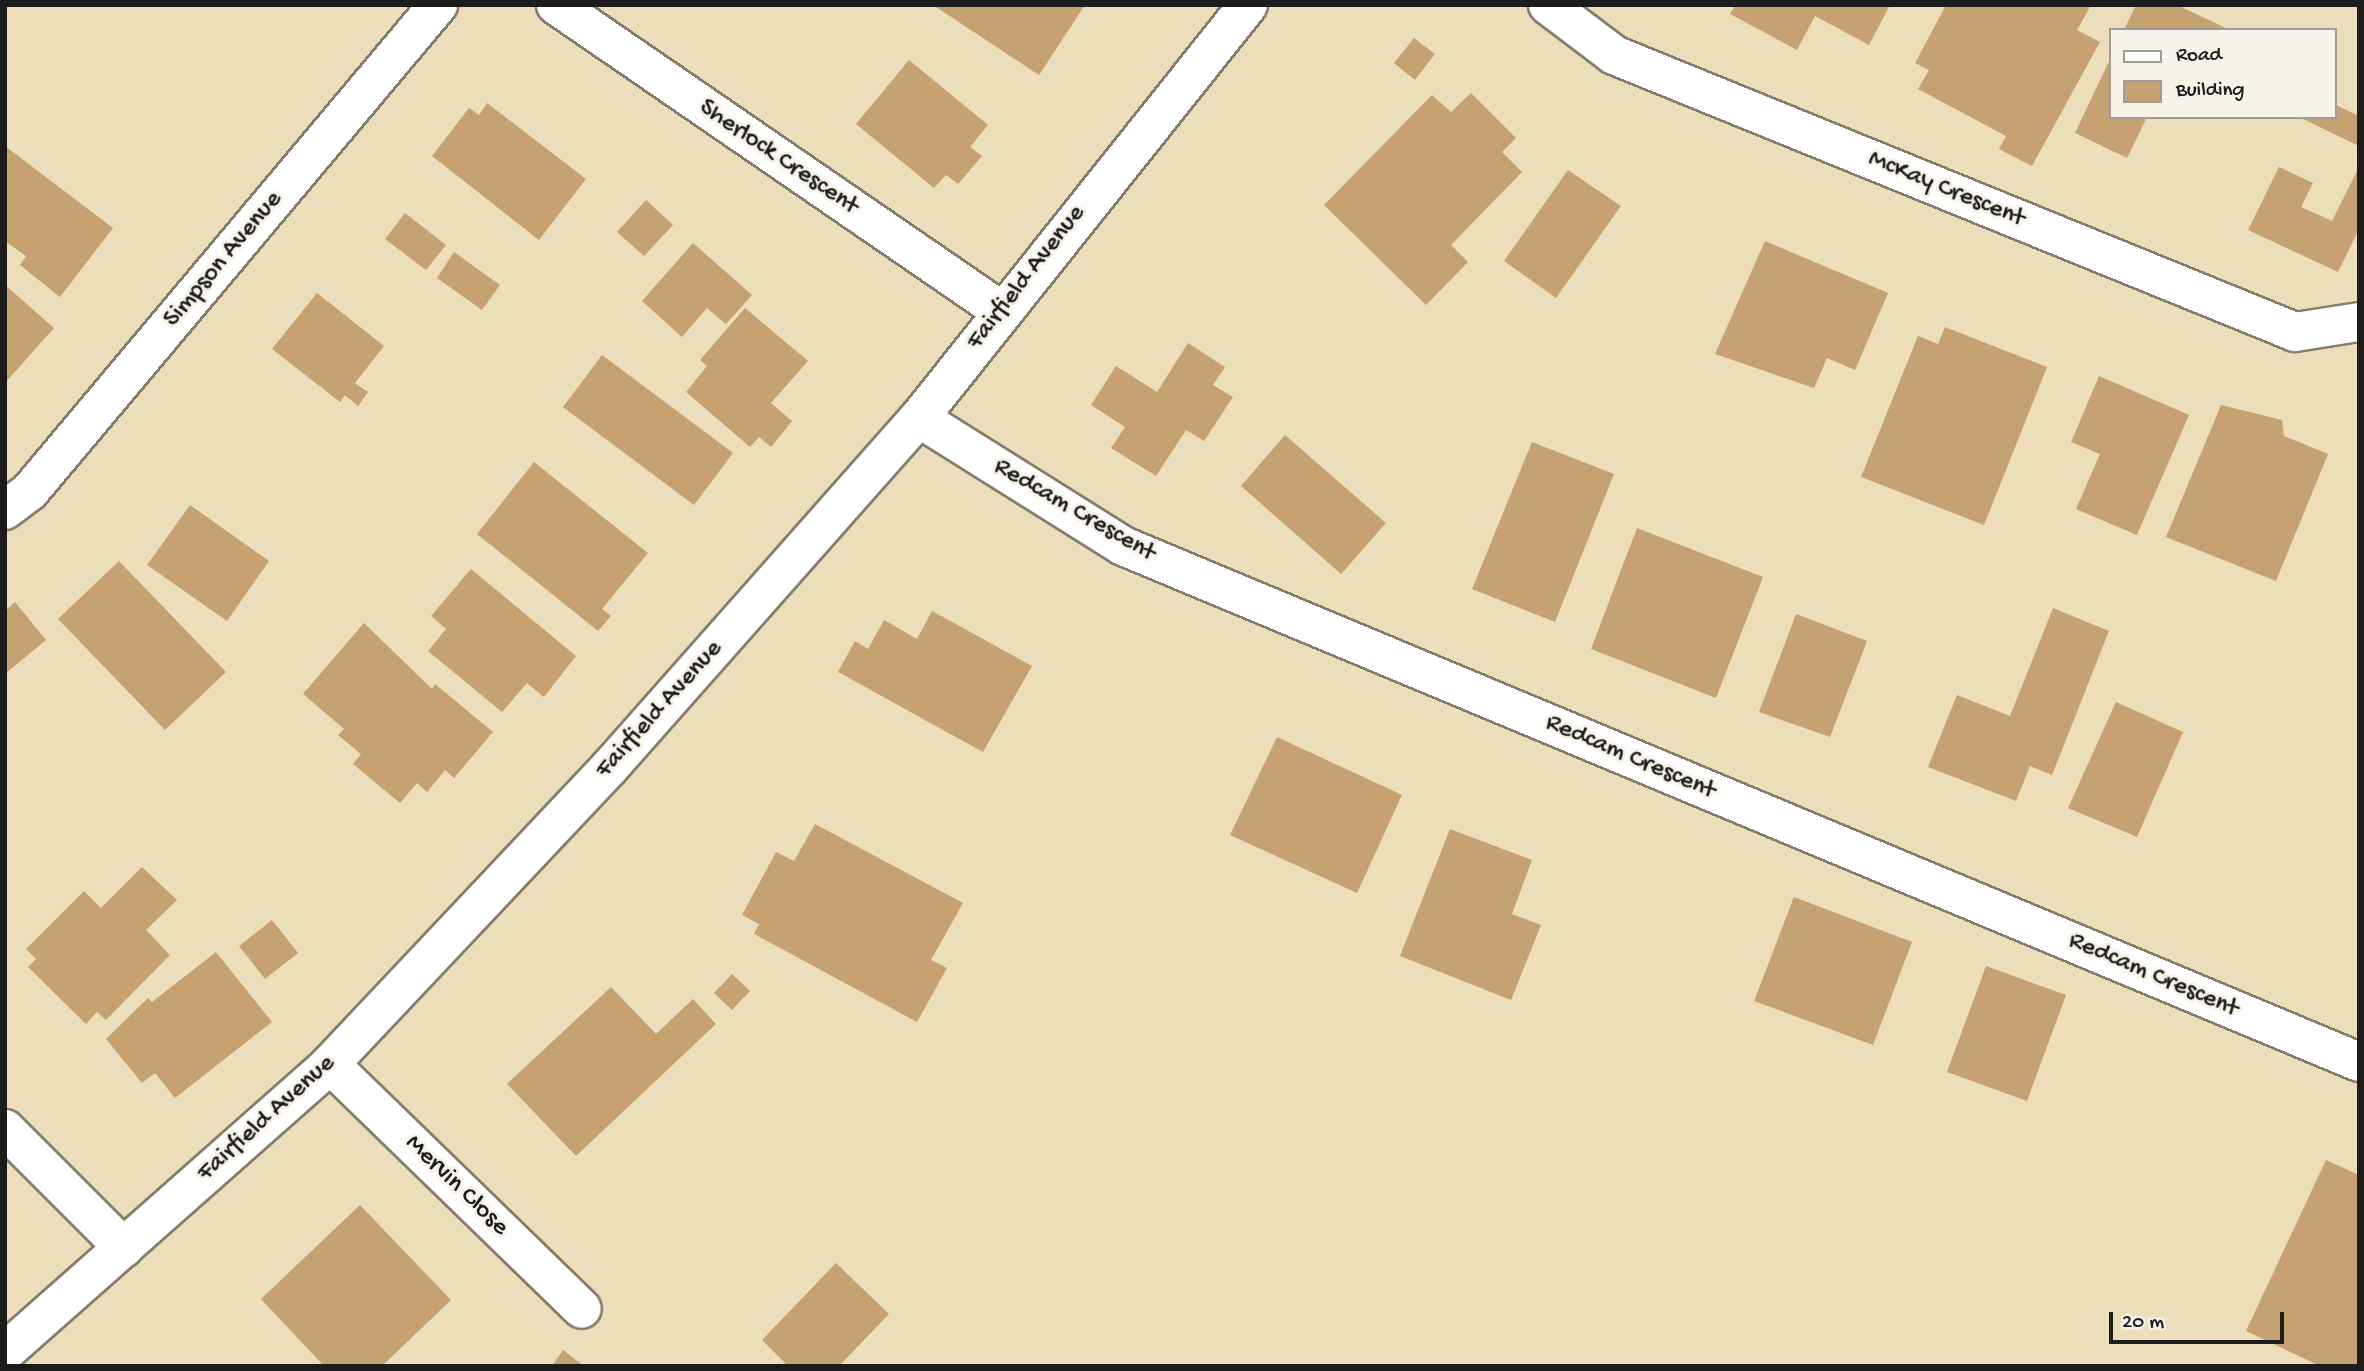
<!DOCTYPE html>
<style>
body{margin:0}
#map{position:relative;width:2364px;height:1371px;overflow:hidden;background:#ecdeba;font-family:"Gochi Hand",sans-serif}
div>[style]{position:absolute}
.building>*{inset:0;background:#c6a172}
.roads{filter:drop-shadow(2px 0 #847d6b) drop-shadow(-2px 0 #847d6b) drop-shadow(0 2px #847d6b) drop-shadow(0 -2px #847d6b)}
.street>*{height:38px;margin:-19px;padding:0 19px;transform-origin:19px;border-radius:19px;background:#fff}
span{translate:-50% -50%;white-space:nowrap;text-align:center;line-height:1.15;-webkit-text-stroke:6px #f7f3e8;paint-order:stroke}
.street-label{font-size:26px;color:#1c1c1c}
.frame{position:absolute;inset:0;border:7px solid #1c1c1c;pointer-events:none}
.legend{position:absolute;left:2109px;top:28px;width:228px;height:91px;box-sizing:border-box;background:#f7f3e8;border:2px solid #9f9d96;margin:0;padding:9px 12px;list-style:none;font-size:21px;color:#1c1c1c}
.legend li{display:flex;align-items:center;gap:14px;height:35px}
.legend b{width:35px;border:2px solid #9f9d96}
.scale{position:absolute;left:2109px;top:1312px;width:175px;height:32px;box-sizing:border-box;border:4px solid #1c1c1c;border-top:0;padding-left:9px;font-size:21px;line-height:24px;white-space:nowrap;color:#1c1c1c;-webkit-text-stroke:5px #f7f3e8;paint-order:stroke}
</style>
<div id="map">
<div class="building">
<i style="clip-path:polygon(933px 5px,1085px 5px,1039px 75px)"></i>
<i style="clip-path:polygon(1735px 5px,1890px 5px,1869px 45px,1815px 16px,1797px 50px,1730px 14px)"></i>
<i style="clip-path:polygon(1946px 5px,2090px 7px,2077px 30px,2100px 42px,2032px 166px,1999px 149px,2006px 136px,1918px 89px,1929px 70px,1915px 63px)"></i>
<i style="clip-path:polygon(2136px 5px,2177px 5px,2230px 30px,2124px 30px)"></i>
<i style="clip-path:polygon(1414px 38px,1435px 54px,1415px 80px,1394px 63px)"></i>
<i style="clip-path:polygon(2110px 59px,2110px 117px,2147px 117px,2127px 158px,2075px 133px)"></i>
<i style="clip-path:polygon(909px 60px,988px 125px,970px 147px,982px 156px,958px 184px,946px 175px,934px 188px,856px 124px)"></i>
<i style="clip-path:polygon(1471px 93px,1516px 138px,1502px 152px,1522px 172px,1451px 245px,1468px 262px,1426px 305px,1324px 205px,1432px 95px,1451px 112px)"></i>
<i style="clip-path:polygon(487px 103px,586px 179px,539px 240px,432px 156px,469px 108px,479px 115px)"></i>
<i style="clip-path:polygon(2334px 104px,2359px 116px,2359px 146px,2303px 119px,2334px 117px)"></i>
<i style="clip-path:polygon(5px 146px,113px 228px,60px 297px,20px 265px,26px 256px,5px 241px)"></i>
<i style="clip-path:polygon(2279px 167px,2313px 183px,2301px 207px,2332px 221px,2359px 167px,2359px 229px,2338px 272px,2248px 230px)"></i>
<i style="clip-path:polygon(1568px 170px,1621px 206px,1556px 298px,1504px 261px)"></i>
<i style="clip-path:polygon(646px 200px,673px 225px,644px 256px,617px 232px)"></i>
<i style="clip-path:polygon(405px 213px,446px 245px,426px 270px,385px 239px)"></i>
<i style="clip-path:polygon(1765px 241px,1888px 293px,1855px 370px,1827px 358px,1814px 388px,1715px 354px)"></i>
<i style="clip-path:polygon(693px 243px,752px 295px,726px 324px,707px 308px,682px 337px,642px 301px)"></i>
<i style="clip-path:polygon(454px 252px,500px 285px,482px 310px,437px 278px)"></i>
<i style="clip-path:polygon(5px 285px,54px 328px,5px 383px)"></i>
<i style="clip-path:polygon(317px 293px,384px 346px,355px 383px,368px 392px,358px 406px,345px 395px,340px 402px,272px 349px)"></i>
<i style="clip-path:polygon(745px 308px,808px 361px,771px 403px,792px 421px,771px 447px,759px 437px,750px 447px,686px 392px,707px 366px,700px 360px)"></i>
<i style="clip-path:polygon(1945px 327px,2047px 367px,1984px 525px,1861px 477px,1918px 336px,1938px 344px)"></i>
<i style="clip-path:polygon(1188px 343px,1225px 367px,1213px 385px,1233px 397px,1204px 441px,1186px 430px,1156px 476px,1111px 448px,1125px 427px,1091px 405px,1116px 366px,1157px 392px)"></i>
<i style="clip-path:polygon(602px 355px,733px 453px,694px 505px,563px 407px)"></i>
<i style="clip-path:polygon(2099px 376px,2189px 415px,2137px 535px,2076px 509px,2100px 454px,2071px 442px)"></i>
<i style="clip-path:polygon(2221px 405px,2282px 420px,2284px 436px,2328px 454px,2276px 581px,2166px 537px)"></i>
<i style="clip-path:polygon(1285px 435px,1386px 523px,1341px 574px,1241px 486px)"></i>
<i style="clip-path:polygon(1532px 442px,1614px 474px,1555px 622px,1472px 589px)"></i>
<i style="clip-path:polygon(534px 462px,648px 553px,602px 609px,611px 616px,598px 631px,477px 534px)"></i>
<i style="clip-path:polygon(190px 505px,269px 561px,227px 621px,147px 565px)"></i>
<i style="clip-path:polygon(1637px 528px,1763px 577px,1716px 698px,1591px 649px)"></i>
<i style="clip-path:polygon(119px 561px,226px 672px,165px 730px,58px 619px)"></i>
<i style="clip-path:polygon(471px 569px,576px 656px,544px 697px,527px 683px,502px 712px,428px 651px,446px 629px,431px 616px)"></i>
<i style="clip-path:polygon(15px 602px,46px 640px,5px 674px,5px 611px)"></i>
<i style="clip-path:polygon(2053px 608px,2109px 631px,2052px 775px,2030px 766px,2016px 801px,1928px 767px,1957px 695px,2010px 716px)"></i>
<i style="clip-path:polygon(932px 611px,1032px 666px,983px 752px,838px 672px,855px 641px,868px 649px,884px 620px,917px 639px)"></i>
<i style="clip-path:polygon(1796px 614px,1867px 641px,1830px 737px,1759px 712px)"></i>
<i style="clip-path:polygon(364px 623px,432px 689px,435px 684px,493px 732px,454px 778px,445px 770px,427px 792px,417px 783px,400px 803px,353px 764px,361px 754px,338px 735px,344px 729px,303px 694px)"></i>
<i style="clip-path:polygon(2116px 702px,2183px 732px,2137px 837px,2068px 808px)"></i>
<i style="clip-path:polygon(1277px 737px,1402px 795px,1357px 893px,1230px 835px)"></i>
<i style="clip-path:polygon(815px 824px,963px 903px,931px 960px,947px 968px,917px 1022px,754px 934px,759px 924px,742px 915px,776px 852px,794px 861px)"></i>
<i style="clip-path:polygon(1450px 829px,1532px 860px,1512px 914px,1541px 925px,1511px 1000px,1400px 956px)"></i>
<i style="clip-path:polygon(142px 867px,177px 900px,146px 930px,170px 955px,106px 1020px,97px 1012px,86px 1024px,28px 967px,36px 959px,26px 949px,84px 891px,101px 908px)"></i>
<i style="clip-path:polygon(1794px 897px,1912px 942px,1873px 1045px,1754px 1001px)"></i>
<i style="clip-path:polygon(272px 920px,298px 953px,265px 979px,239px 946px)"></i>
<i style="clip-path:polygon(216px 952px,272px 1022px,175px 1098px,155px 1073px,142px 1083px,106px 1039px,148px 998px,152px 1002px)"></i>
<i style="clip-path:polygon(1986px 966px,2066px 995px,2027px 1101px,1947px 1072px)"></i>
<i style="clip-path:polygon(732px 974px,750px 991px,732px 1010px,714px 993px)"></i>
<i style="clip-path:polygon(611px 987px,656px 1034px,693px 999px,716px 1024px,576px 1156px,507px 1084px)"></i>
<i style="clip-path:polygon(2326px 1160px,2359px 1175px,2359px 1366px,2320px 1366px,2246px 1331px)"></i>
<i style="clip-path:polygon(360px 1205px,451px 1300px,382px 1366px,324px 1366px,261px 1299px)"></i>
<i style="clip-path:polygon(836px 1263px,889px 1314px,839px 1366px,788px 1366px,762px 1340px)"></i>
<i style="clip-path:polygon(563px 1350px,584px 1366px,552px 1366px)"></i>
</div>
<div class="roads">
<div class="street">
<i style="left:556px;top:5px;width:539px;rotate:34.49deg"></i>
<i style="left:1548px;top:5px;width:83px;rotate:37.1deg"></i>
<i style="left:1614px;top:55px;width:735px;rotate:22.13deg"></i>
<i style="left:2295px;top:332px;width:65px;rotate:-8.9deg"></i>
<i style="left:919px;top:418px;width:241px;rotate:32.1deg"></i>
<i style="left:1123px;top:546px;width:1339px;rotate:22.66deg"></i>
<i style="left:5px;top:510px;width:31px;rotate:-37deg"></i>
<i style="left:30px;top:491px;width:635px;rotate:-49.99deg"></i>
<i style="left:330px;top:1064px;width:351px;rotate:44.2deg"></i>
<i style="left:5px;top:1129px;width:168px;rotate:45deg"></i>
<i style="left:5px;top:1352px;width:434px;rotate:-41.5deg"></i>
<i style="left:330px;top:1064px;width:407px;rotate:-46.7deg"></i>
<i style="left:609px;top:768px;width:468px;rotate:-48.5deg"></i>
<i style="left:919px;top:418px;width:528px;rotate:-51.46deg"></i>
</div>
</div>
<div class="street-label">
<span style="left:778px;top:158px;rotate:34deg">Sherlock Crescent</span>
<span style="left:1946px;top:190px;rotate:22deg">McKay Crescent</span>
<span style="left:224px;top:260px;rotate:-50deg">Simpson Avenue</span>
<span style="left:1027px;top:278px;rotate:-52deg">Fairfield Avenue</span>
<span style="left:1074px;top:511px;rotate:30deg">Redcam Crescent</span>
<span style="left:660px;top:710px;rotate:-48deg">Fairfield Avenue</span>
<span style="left:1630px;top:758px;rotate:23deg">Redcam Crescent</span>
<span style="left:2153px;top:976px;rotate:23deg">Redcam Crescent</span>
<span style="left:267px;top:1119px;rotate:-42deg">Fairfield Avenue</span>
<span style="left:456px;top:1186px;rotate:44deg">Mervin Close</span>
</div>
<div class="frame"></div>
<ul class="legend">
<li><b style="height:9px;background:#fff"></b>Road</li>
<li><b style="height:19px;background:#c6a172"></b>Building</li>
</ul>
<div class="scale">20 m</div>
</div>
